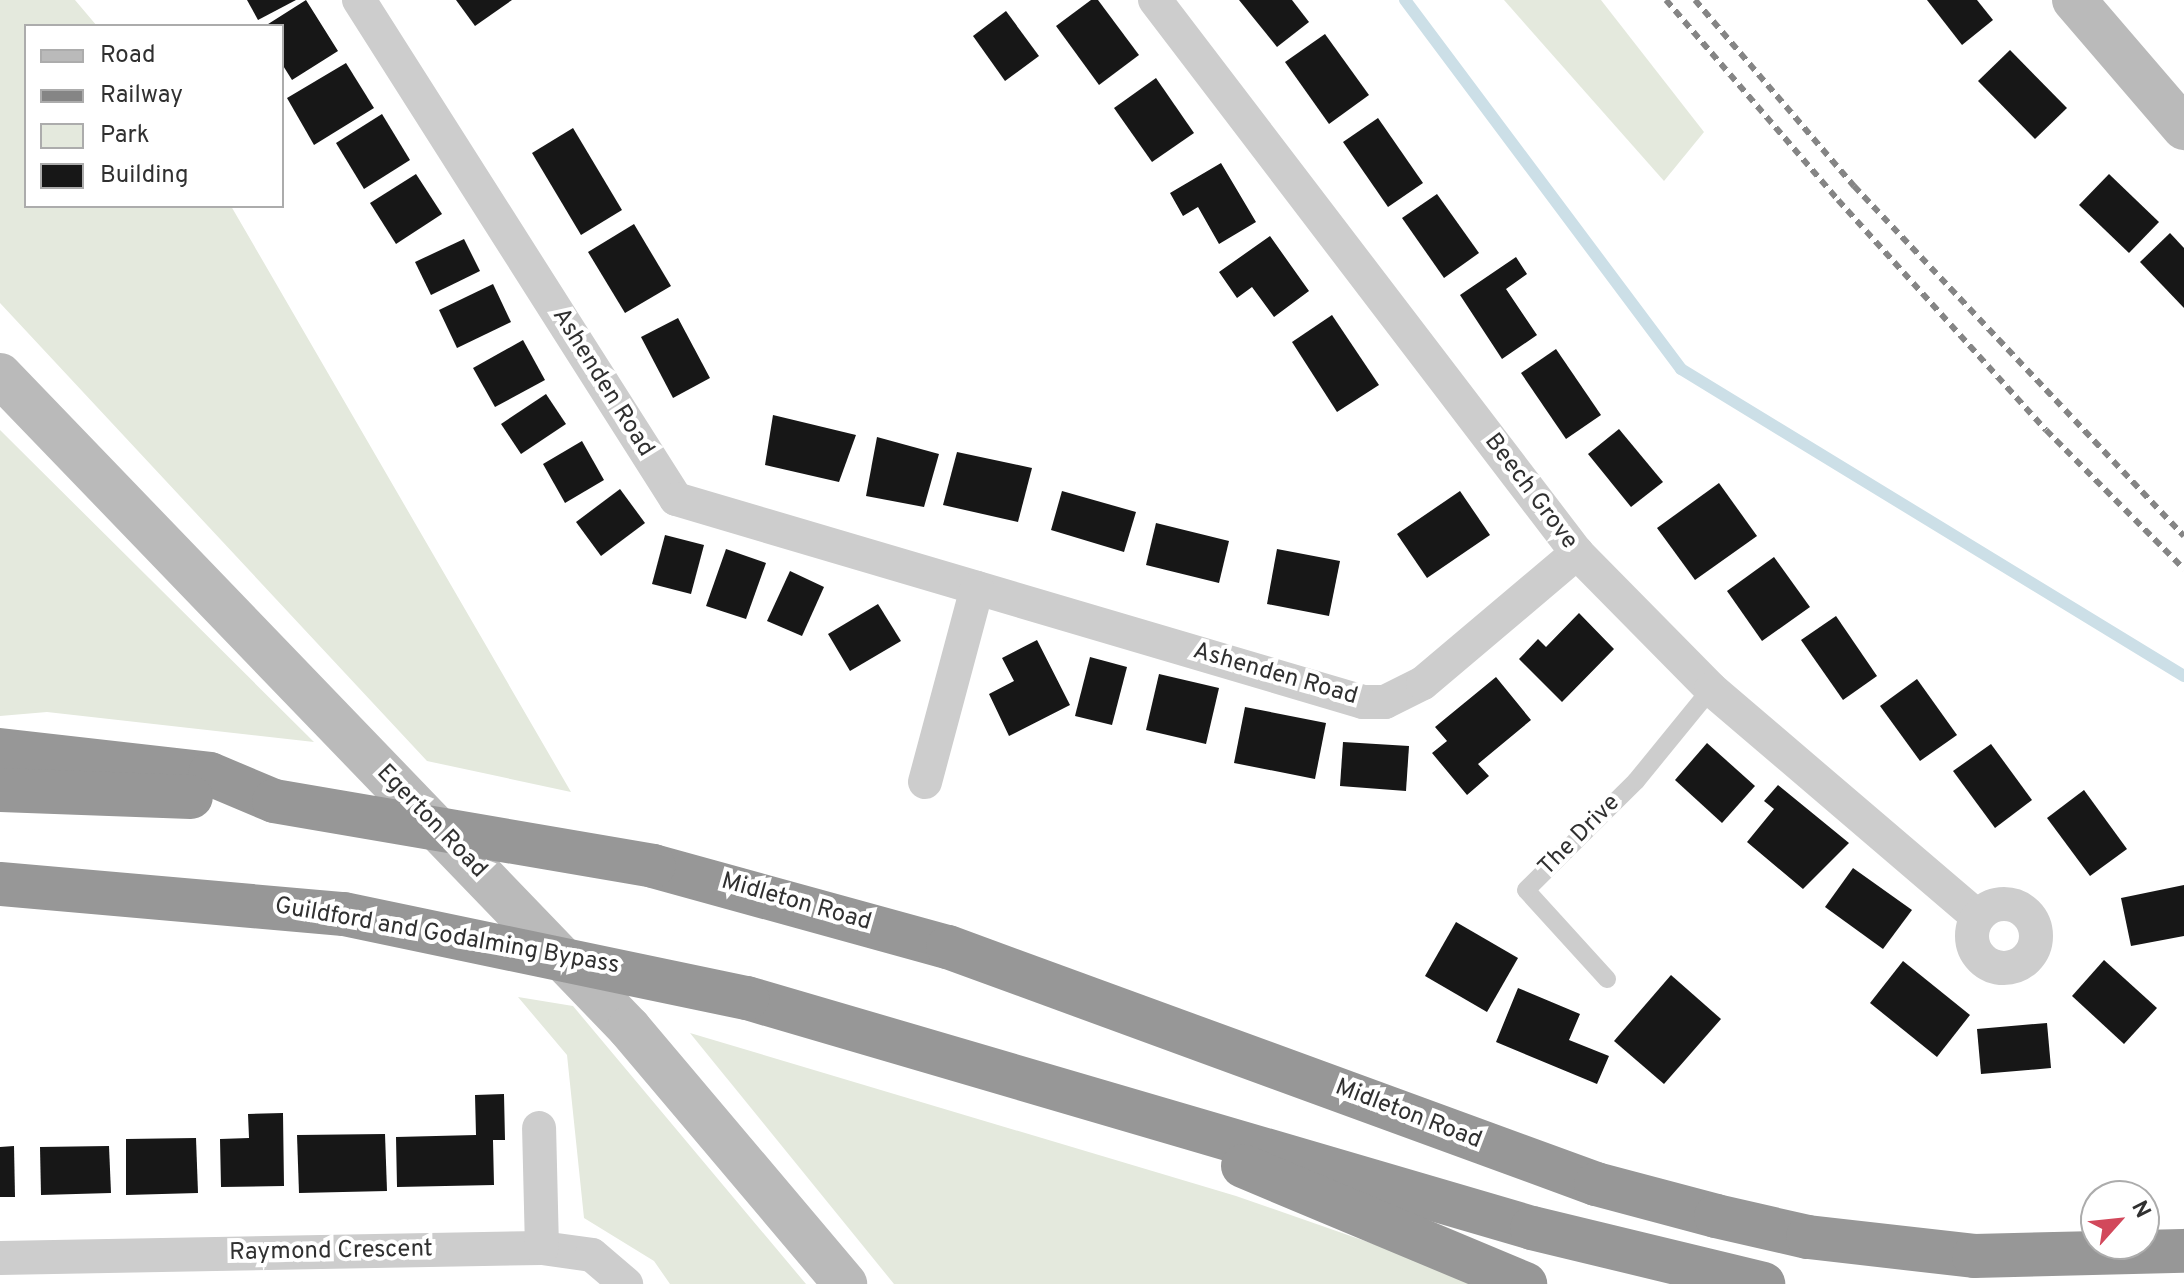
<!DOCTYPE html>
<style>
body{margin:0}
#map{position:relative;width:2184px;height:1284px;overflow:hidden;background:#fff;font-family:Overpass,sans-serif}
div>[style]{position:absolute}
.green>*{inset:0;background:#e4e9dd}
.stream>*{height:12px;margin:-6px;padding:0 6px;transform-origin:6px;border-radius:6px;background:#ccdfe7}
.building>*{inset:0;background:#171717}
.lane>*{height:18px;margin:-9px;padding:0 9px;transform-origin:9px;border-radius:9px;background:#cdcdcd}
.street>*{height:34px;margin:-17px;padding:0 17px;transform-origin:17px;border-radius:17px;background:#cdcdcd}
.street>.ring{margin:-17px;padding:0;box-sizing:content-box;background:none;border:34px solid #cdcdcd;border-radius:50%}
.secondary>*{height:44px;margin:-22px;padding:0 22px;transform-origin:22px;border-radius:22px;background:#bababa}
.highway>*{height:44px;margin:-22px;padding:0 22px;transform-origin:22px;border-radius:22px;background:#979797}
.rail>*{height:6px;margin-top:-3px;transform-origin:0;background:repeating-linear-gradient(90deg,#858585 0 8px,transparent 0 14px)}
.highway-bridge>*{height:44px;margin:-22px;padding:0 22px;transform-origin:22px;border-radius:22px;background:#979797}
span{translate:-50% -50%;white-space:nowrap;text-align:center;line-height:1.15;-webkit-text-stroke:8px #fff;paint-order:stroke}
.street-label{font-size:24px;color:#303030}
.legend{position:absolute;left:24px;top:24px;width:260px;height:184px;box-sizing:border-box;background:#fff;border:2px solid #acacac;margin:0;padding:10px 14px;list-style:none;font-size:24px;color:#303030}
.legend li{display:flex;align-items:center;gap:16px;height:40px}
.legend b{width:40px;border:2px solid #acacac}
.north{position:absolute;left:2080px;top:1180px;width:80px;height:80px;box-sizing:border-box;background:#fff;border:2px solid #acacac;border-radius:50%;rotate:63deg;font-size:22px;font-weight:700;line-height:32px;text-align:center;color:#303030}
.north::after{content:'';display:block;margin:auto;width:28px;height:36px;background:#d2485b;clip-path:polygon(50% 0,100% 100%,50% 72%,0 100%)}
</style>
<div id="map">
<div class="green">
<i style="clip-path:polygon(0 0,75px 0,97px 26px,26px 26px,26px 206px,231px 206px,571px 792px,427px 761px,0 303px)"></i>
<i style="clip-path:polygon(1504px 0,1601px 0,1704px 132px,1664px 181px)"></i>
<i style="clip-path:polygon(0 430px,314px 742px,47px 712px,0 716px)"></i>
<i style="clip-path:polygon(518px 997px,573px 1006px,806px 1284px,670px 1284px,654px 1261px,584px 1218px,567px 1055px)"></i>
<i style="clip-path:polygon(690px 1033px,1236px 1196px,1488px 1284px,894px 1284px)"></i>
</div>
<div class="stream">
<i style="left:1405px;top:0;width:461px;rotate:53.2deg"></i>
<i style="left:1681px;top:369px;width:589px;rotate:31.4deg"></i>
</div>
<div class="building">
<i style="clip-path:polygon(247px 0,296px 0,258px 20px)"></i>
<i style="clip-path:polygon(306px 0,338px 51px,292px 80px,282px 64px,282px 26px,265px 26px)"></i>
<i style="clip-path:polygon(456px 0,512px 0,475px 26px)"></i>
<i style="clip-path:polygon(1091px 0,1098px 0,1139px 55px,1099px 85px,1056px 26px)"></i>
<i style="clip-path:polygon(1239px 0,1292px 0,1309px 22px,1277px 47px)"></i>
<i style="clip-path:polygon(1927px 0,1977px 0,1993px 20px,1962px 45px)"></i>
<i style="clip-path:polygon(1006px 11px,1039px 56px,1005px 81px,973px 36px)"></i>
<i style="clip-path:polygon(1325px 34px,1369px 95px,1329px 124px,1285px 62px)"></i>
<i style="clip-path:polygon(2010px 50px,2067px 108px,2035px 139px,1978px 81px)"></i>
<i style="clip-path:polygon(346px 63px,374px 108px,314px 145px,287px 98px)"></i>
<i style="clip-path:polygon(1156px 78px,1194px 133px,1152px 162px,1114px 108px)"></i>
<i style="clip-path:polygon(382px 114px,410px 160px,364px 189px,336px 143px)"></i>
<i style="clip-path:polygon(1378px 118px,1423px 183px,1388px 207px,1343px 142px)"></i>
<i style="clip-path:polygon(573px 128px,622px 210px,581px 235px,532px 153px)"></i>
<i style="clip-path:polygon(1221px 163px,1256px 222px,1219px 244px,1198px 207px,1183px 216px,1170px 193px)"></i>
<i style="clip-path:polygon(416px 174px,442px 214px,396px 244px,370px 203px)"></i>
<i style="clip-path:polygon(2109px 174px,2159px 222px,2129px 253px,2079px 205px)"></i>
<i style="clip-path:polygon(1437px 194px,1479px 253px,1444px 278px,1402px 218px)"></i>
<i style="clip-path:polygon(634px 224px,671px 286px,625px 313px,588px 252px)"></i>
<i style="clip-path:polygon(2170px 233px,2184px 248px,2184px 308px,2140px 262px)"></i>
<i style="clip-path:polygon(1270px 236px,1309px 291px,1274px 317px,1252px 287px,1237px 298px,1219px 272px)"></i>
<i style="clip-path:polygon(464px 239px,480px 271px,431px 295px,415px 262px)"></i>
<i style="clip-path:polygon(1516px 257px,1527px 274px,1506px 289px,1537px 335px,1502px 359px,1460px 295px)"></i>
<i style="clip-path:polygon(493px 284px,511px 322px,457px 348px,439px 310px)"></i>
<i style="clip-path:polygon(1332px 315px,1379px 385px,1337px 412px,1292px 342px)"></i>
<i style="clip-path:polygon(678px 318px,710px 378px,673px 398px,641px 337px)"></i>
<i style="clip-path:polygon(523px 340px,545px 380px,495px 407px,473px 368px)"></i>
<i style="clip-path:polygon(1556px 349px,1601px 415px,1566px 439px,1521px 373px)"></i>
<i style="clip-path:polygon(546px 394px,566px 424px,521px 454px,501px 424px)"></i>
<i style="clip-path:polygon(773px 415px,856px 435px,839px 482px,765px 465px)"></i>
<i style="clip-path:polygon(1619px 429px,1663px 482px,1631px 507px,1588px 454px)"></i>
<i style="clip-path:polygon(877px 437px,939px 454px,924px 507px,866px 496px)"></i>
<i style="clip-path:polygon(582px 441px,604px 480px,565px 503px,543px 464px)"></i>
<i style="clip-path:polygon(957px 452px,1032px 468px,1018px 522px,943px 505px)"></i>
<i style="clip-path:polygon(1719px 483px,1757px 536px,1695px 580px,1657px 528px)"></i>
<i style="clip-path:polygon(620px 489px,645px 523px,601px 556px,576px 522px)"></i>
<i style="clip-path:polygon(1062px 491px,1136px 512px,1124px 552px,1051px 530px)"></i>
<i style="clip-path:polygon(1460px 491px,1490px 535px,1427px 578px,1397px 534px)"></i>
<i style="clip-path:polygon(1156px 523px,1229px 541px,1219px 583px,1146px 565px)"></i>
<i style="clip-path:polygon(665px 535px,704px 545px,691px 594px,652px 584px)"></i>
<i style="clip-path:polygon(726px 549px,766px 563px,746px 619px,706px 606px)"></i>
<i style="clip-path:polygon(1277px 549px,1340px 561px,1329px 616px,1267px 604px)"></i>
<i style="clip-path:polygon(1774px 557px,1810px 607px,1762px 641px,1727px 591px)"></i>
<i style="clip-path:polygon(790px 571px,824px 587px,802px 636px,767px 621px)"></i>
<i style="clip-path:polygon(878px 604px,901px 641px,850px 671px,828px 634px)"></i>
<i style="clip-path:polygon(1579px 613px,1614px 649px,1562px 702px,1519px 659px,1538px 639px,1546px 647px)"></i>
<i style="clip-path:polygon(1836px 616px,1877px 676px,1843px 700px,1801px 640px)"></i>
<i style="clip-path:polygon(1037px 640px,1070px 705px,1009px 736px,989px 694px,1014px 681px,1002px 658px)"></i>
<i style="clip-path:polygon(1090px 657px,1127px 667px,1112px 725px,1075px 716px)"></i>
<i style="clip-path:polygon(1159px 674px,1219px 688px,1206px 744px,1146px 730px)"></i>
<i style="clip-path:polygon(1496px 677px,1531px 720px,1478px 764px,1489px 776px,1467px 795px,1432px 753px,1447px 741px,1435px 727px)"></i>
<i style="clip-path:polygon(1917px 679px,1957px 735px,1920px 761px,1880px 706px)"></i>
<i style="clip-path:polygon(1245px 707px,1326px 723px,1315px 779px,1234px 763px)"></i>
<i style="clip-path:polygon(1343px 742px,1409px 746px,1406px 791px,1340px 786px)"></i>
<i style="clip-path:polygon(1707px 743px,1755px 786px,1722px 823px,1675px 780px)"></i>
<i style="clip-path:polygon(1991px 744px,2032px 800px,1995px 828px,1953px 771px)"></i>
<i style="clip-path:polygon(1778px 785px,1849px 843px,1803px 889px,1747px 842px,1774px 809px,1764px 801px)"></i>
<i style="clip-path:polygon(2084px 790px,2127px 849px,2090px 876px,2047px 818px)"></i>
<i style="clip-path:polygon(1853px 868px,1912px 910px,1883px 949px,1825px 907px)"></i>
<i style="clip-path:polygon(2184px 885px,2184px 936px,2131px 946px,2121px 898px)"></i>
<i style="clip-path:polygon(1456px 922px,1518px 958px,1487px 1012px,1425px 976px)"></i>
<i style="clip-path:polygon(2104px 960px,2157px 1008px,2124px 1044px,2072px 996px)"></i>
<i style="clip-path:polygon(1903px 961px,1970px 1015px,1937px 1057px,1870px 1003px)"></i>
<i style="clip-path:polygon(1671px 975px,1721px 1019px,1664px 1084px,1614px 1041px)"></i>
<i style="clip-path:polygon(1518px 988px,1580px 1014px,1569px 1040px,1609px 1056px,1597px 1084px,1496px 1042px)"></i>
<i style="clip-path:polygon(2047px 1023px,2051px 1068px,1981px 1074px,1977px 1029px)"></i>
<i style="clip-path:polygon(504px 1094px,505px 1140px,493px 1140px,494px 1185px,397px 1187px,396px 1137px,476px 1135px,475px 1095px)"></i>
<i style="clip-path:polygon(283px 1113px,284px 1186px,221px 1187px,220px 1139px,249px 1138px,248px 1114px)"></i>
<i style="clip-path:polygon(385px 1134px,387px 1191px,299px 1193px,297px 1135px)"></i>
<i style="clip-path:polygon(196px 1138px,198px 1193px,126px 1195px,126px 1139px)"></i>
<i style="clip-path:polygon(14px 1146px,15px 1197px,0 1197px,0 1147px)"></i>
<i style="clip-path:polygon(109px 1146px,111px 1193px,41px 1195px,40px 1147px)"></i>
</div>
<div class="lane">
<i style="left:1607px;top:979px;width:120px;rotate:-132.3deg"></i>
<i style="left:1526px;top:890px;width:155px;rotate:-44.7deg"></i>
<i style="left:1636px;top:781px;width:119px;rotate:-50.8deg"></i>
</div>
<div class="street">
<i style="left:359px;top:0;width:591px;rotate:57.57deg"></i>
<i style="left:676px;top:499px;width:716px;rotate:16.46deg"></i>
<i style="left:1363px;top:702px;width:22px"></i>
<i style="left:1385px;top:702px;width:42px;rotate:-26.6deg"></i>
<i style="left:1423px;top:683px;width:202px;rotate:-40.2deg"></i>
<i style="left:1155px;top:0;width:696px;rotate:52.65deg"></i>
<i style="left:1577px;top:553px;width:191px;rotate:45.4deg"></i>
<i style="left:1711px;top:689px;width:351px;rotate:40.5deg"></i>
<i style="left:925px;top:782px;width:201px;rotate:-75deg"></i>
<i class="ring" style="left:1972px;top:904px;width:30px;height:30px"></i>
<i style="left:542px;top:1248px;width:50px;rotate:8deg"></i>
<i style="left:592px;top:1255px;width:45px;rotate:40.5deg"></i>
<i style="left:0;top:1258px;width:542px;rotate:-1.06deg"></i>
<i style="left:542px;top:1248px;width:120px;rotate:-91.4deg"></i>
</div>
<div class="secondary">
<i style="left:2074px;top:0;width:169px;rotate:49.3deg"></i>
<i style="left:0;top:375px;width:907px;rotate:46.07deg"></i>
<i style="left:629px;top:1028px;width:335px;rotate:49.8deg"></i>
</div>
<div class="highway">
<i style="left:0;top:750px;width:211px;rotate:6.5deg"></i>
<i style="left:210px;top:774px;width:69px;rotate:22.9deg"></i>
<i style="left:0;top:790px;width:191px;rotate:2.1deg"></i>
<i style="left:653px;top:866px;width:306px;rotate:15.4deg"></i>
<i style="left:948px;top:947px;width:690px;rotate:20.09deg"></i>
<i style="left:1596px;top:1184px;width:124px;rotate:14.9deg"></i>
<i style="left:1716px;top:1216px;width:94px;rotate:12.9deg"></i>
<i style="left:1808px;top:1237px;width:167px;rotate:6.5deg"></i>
<i style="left:1974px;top:1256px;width:210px;rotate:-1.4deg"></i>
<i style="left:0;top:884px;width:345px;rotate:5deg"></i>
<i style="left:747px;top:998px;width:818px;rotate:16.33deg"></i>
<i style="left:1532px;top:1228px;width:238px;rotate:13.6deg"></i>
<i style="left:1243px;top:1166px;width:306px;rotate:22.7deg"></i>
</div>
<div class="rail">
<i style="left:1666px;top:0;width:264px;rotate:49.3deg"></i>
<i style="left:1838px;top:200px;width:310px;rotate:47.9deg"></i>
<i style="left:2046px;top:430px;width:196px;rotate:45.2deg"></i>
<i style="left:1695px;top:0;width:245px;rotate:49.5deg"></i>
<i style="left:1854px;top:186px;width:481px;rotate:46.7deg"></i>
</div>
<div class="highway-bridge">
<i style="left:274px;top:801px;width:385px;rotate:9.7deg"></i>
<i style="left:344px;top:914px;width:412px;rotate:11.8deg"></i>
</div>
<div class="street-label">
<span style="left:602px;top:383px;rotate:58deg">Ashenden Road</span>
<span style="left:1530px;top:492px;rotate:53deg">Beech Grove</span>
<span style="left:1275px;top:675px;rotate:16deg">Ashenden Road</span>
<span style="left:431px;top:822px;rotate:46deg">Egerton Road</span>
<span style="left:1580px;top:836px;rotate:-45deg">The Drive</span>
<span style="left:796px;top:903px;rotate:16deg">Midleton Road</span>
<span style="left:447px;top:937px;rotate:10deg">Guildford and Godalming Bypass</span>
<span style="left:1408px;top:1115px;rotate:21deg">Midleton Road</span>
<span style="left:331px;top:1252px;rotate:-1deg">Raymond Crescent</span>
</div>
<ul class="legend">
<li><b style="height:10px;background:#bababa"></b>Road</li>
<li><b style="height:10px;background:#858585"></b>Railway</li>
<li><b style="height:22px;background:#e4e9dd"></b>Park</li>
<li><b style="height:22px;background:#171717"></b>Building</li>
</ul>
<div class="north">N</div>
</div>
